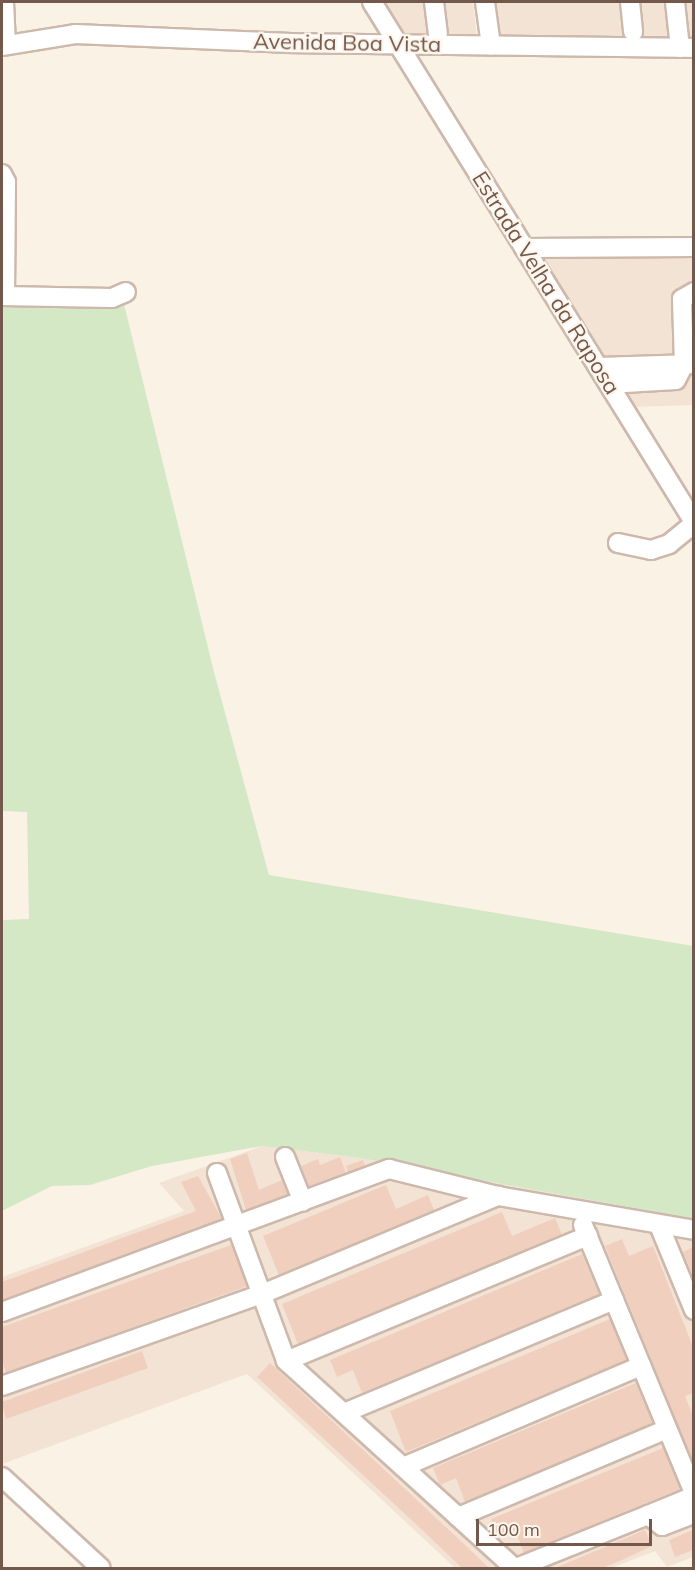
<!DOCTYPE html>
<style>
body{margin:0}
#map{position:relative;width:695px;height:1570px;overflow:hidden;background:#fbf2e6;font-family:Mulish,sans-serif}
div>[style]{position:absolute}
.residential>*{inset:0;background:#f3e3d4}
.green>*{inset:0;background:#d5e8c5}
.building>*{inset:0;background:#f0cfbe}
.roads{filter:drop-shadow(2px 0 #cdb9ac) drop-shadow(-2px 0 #cdb9ac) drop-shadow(0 2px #cdb9ac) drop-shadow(0 -2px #cdb9ac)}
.minor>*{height:18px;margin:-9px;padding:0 9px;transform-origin:9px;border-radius:9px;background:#fff}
span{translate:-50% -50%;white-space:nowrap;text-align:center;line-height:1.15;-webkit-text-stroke:4.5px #fef6ec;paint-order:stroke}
.street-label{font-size:22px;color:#73584c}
.frame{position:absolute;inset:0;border:3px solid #73584c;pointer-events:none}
.scale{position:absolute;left:476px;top:1519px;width:176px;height:27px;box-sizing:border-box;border:3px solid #73584c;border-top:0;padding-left:8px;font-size:18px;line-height:21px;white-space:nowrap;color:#73584c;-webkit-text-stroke:4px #fef6ec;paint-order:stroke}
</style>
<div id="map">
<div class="residential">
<i style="clip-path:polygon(384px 2px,473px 2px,477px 37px,403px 37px)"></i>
<i style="clip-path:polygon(489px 2px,667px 2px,671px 39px,493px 38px)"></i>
<i style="clip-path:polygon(682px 2px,693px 2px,693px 39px,686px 39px)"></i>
<i style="clip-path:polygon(693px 252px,693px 405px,632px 407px,534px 253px)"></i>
<i style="clip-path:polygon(262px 1146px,360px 1158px,693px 1219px,693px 1557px,667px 1567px,655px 1551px,611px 1568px,455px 1568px,247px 1374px,2px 1464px,2px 1277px,184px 1211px,159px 1183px)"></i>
</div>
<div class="green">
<i style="clip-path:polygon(124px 304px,214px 672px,269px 875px,693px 946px,693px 1219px,360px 1158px,262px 1146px,152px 1166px,90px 1185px,52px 1186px,2px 1211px,2px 920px,29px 919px,27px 812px,2px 811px,2px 305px)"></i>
</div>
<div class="building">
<i style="clip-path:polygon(247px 1153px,259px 1190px,282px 1180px,288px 1194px,246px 1210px,230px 1159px)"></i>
<i style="clip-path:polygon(340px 1157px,346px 1173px,309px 1186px,301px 1166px,318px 1159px,320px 1165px)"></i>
<i style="clip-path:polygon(363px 1160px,365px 1166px,348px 1172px,346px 1166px)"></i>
<i style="clip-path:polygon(198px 1176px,222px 1219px,2px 1300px,2px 1282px,196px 1211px,181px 1182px)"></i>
<i style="clip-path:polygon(386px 1185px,396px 1209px,428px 1195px,434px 1210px,279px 1275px,263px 1236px)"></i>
<i style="clip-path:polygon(502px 1212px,512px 1236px,555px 1218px,562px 1235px,298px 1344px,282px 1304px)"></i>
<i style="clip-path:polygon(622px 1239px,629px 1256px,653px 1246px,693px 1347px,693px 1393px,685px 1396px,693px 1416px,693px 1462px,605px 1246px)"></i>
<i style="clip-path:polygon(231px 1245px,247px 1286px,6px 1373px,2px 1360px,2px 1327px)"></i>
<i style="clip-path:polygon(693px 1247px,693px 1276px,683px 1252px)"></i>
<i style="clip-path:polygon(582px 1254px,599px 1294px,362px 1393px,353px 1370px,337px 1377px,330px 1360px)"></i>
<i style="clip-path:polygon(610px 1319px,627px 1360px,406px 1452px,390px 1411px)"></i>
<i style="clip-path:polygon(142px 1351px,148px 1368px,6px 1419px,2px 1402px)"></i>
<i style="clip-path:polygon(270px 1363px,464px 1544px,490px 1569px,463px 1569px,418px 1526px,257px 1377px)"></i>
<i style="clip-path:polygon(636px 1383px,653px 1423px,465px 1502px,456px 1478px,440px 1485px,433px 1468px)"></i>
<i style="clip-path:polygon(663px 1448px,680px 1489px,524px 1553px,515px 1530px,498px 1536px,491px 1519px)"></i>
<i style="clip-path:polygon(645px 1530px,652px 1546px,622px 1560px,600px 1569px,553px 1569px)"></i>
<i style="clip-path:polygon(693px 1530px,693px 1550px,675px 1557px,669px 1540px)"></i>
</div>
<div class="roads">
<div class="minor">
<i style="left:4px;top:2px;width:43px;rotate:87.3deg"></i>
<i style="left:372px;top:2px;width:612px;rotate:58.23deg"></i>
<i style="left:434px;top:2px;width:32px;rotate:83deg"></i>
<i style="left:485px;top:2px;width:44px;rotate:82.2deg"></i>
<i style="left:630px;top:2px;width:30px;rotate:84deg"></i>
<i style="left:675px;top:2px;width:46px;rotate:83.8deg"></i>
<i style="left:2px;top:46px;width:74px;rotate:-9.3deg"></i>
<i style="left:75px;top:34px;width:216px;rotate:2.4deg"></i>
<i style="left:291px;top:43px;width:403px;rotate:0.7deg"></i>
<i style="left:2px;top:174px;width:9px;rotate:63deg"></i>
<i style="left:6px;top:182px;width:114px;rotate:90.5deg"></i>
<i style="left:524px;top:248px;width:170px;rotate:-0.3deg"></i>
<i style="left:2px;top:296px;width:110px;rotate:1deg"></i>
<i style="left:112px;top:298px;width:15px;rotate:-23deg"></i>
<i style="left:599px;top:367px;width:95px;rotate:-1.8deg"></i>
<i style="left:609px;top:384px;width:67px;rotate:-3.4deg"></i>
<i style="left:676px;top:380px;width:18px;rotate:-63deg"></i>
<i style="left:684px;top:364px;width:65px;rotate:-91.8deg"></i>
<i style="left:682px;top:299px;width:14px;rotate:-30deg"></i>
<i style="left:618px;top:543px;width:34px;rotate:12deg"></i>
<i style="left:651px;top:550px;width:19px;rotate:-18deg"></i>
<i style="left:669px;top:544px;width:32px;rotate:-39deg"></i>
<i style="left:285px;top:1157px;width:48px;rotate:68.2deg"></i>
<i style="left:217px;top:1173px;width:200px;rotate:69.8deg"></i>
<i style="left:286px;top:1361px;width:308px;rotate:42.2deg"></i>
<i style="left:583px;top:1225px;width:290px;rotate:67.5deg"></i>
<i style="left:659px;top:1225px;width:92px;rotate:67.6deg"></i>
<i style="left:2px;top:1312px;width:413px;rotate:-20.3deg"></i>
<i style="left:389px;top:1169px;width:112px;rotate:13.9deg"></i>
<i style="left:498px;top:1196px;width:199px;rotate:9.8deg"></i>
<i style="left:286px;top:1361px;width:327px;rotate:-22.5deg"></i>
<i style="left:2px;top:1386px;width:276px;rotate:-19.5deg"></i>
<i style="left:262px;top:1294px;width:256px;rotate:-22.6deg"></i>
<i style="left:344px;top:1413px;width:293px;rotate:-22.7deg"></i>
<i style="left:403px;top:1467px;width:259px;rotate:-23deg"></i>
<i style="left:2px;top:1477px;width:134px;rotate:42.6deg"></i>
<i style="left:694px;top:1496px;width:50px;rotate:157.6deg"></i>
<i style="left:648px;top:1515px;width:18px;rotate:38deg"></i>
<i style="left:662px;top:1526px;width:34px;rotate:-21deg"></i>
<i style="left:458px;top:1517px;width:227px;rotate:-22.8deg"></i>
<i style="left:516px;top:1568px;width:142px;rotate:-21.9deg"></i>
</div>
</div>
<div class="street-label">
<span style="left:347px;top:43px;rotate:1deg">Avenida Boa Vista</span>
<span style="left:546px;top:283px;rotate:58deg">Estrada Velha da Raposa</span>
</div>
<div class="frame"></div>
<div class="scale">100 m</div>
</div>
